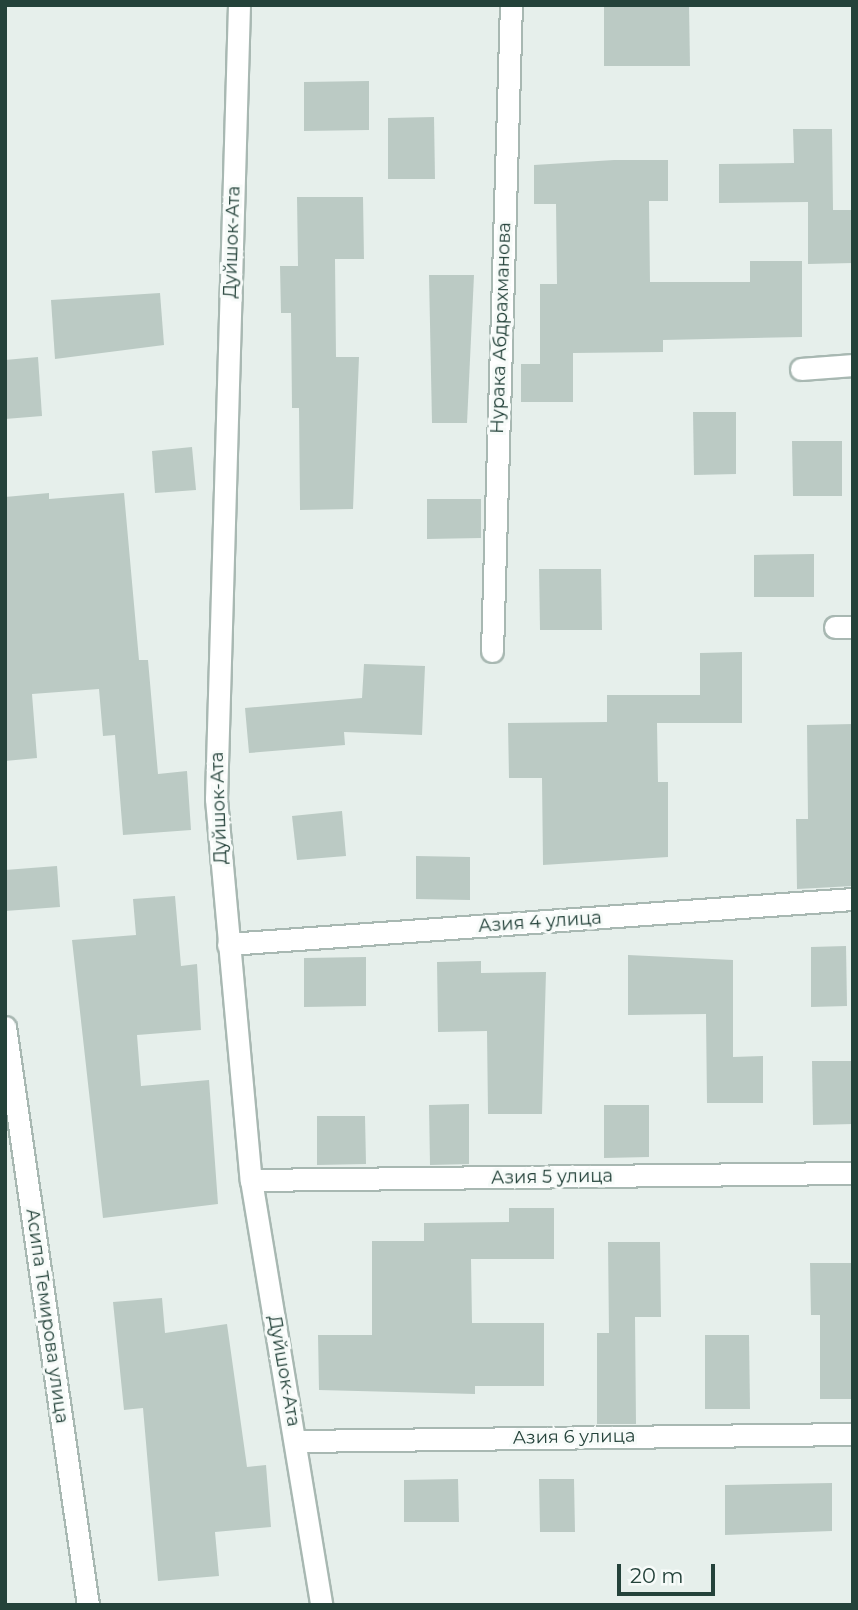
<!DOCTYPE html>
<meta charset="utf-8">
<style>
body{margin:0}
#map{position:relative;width:858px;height:1610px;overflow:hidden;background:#e6efeb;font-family:Montserrat,sans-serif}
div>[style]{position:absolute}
.building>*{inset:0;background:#bbcac4}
.roads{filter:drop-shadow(2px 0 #a8b8b2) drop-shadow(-2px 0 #a8b8b2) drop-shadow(0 2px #a8b8b2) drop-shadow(0 -2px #a8b8b2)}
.street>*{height:21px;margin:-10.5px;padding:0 10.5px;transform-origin:10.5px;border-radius:10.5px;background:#fff}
span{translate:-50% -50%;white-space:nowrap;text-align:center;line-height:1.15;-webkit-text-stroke:6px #f7fbf9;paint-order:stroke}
.street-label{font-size:18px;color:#24423a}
.frame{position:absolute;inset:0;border:7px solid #24423a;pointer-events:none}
.scale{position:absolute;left:617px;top:1564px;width:98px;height:32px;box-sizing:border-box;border:4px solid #24423a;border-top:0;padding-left:9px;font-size:21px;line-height:24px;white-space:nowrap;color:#24423a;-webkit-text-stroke:5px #f7fbf9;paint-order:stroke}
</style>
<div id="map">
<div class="building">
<i style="clip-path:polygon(604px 5px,689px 5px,690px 66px,604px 66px)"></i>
<i style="clip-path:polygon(369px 81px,369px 130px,304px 131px,304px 82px)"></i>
<i style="clip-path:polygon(434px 117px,435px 179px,388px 179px,388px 118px)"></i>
<i style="clip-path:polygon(793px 129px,832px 129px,833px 210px,853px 210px,853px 263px,808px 264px,808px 202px,719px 203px,719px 164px,794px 163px)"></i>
<i style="clip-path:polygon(614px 160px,668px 160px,668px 201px,649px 201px,650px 282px,750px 282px,750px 261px,802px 261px,802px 337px,663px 340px,663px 352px,573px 353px,573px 402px,521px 402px,521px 364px,540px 364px,540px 284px,557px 284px,556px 204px,534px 204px,534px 165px)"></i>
<i style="clip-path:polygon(297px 197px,363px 197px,364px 259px,335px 259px,336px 357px,359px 357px,353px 509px,300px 510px,299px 408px,292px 408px,291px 313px,281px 313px,280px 266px,298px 266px)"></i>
<i style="clip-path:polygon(429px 275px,474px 275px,467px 423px,432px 423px)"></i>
<i style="clip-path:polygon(160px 293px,164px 345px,55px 359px,51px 300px)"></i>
<i style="clip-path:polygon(38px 357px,42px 416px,5px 419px,5px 360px)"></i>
<i style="clip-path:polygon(693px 412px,736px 412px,736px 474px,694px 475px)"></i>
<i style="clip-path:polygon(792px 441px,842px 441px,842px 496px,793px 496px)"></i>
<i style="clip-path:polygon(192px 447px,196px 490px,155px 493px,152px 451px)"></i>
<i style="clip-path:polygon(49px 493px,49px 499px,124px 493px,139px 660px,148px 660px,158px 774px,187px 771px,191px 830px,123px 835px,115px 735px,103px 736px,99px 689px,32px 694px,37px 758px,5px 761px,5px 497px)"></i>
<i style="clip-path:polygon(427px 499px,481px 499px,481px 538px,427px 539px)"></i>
<i style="clip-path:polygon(814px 554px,814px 597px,754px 597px,754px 555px)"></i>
<i style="clip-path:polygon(539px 569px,601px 569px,602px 630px,540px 630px)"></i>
<i style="clip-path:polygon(742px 652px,742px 723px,657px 723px,658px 782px,668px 782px,668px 857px,543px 865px,542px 778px,509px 778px,508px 723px,607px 722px,607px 695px,700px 695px,700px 653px)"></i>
<i style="clip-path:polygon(364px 664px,425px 666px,422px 735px,344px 732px,345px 745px,249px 753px,245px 708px,362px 698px)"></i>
<i style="clip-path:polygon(853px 724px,853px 886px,797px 889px,796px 819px,808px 819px,807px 725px)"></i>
<i style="clip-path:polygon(342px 811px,346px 856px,297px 860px,292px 816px)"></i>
<i style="clip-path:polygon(416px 856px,470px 857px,470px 900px,416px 899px)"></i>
<i style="clip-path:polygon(57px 866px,60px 907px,5px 911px,5px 870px)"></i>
<i style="clip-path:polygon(175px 896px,181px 966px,197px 964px,201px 1030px,137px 1035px,141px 1086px,209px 1080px,218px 1204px,103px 1218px,72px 940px,136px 935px,133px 899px)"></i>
<i style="clip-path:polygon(846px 946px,847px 1006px,811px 1007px,811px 947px)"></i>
<i style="clip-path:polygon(628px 955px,733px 960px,733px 1057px,763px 1056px,763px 1103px,707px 1103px,706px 1014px,628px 1015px)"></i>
<i style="clip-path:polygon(366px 957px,366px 1006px,304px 1007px,304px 958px)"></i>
<i style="clip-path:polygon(481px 961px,481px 973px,546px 972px,542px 1114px,488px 1114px,487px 1031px,438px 1032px,437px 962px)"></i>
<i style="clip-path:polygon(812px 1061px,853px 1061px,853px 1124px,813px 1125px)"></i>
<i style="clip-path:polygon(469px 1104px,469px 1164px,430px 1165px,429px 1105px)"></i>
<i style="clip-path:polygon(604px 1105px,649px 1105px,649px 1157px,604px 1158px)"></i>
<i style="clip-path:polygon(317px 1116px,365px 1116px,366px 1164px,317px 1165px)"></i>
<i style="clip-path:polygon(509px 1208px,554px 1208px,554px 1259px,471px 1259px,472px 1323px,544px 1323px,544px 1386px,475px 1386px,475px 1394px,319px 1390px,318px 1335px,372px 1335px,372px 1241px,424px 1241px,424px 1223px,509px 1222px)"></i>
<i style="clip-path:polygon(608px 1242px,660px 1242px,661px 1317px,635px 1317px,636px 1424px,597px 1424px,597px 1333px,609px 1333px)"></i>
<i style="clip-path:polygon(810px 1263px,853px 1263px,853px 1399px,820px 1399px,820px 1315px,811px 1315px)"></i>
<i style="clip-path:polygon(162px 1298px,165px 1333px,227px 1324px,247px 1467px,266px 1465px,271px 1527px,215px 1532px,219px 1576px,158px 1581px,143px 1408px,124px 1410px,113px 1302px)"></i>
<i style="clip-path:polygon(705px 1335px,749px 1335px,750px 1409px,705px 1409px)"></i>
<i style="clip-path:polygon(458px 1479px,459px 1522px,404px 1522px,404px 1480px)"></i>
<i style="clip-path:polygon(539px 1479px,574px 1479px,575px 1532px,540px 1532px)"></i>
<i style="clip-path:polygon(832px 1483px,832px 1531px,725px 1535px,725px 1485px)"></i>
</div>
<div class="roads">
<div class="street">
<i style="left:239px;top:5px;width:794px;rotate:91.66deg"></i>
<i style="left:216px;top:799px;width:383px;rotate:84.8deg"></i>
<i style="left:251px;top:1180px;width:431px;rotate:80.6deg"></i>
<i style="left:801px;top:369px;width:52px;rotate:-4.4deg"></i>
<i style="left:835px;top:627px;width:18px"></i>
<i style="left:492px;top:651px;width:646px;rotate:-88.32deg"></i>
<i style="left:228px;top:944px;width:627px;rotate:-4.12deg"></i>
<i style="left:5px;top:1027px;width:584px;rotate:81.83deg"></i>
<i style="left:251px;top:1180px;width:602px;rotate:-0.67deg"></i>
<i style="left:296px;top:1441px;width:557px;rotate:-0.72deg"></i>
</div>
</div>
<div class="street-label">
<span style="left:232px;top:242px;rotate:-88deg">Дуйшок-Ата</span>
<span style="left:501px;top:328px;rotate:-88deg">Нурака Абдрахманова</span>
<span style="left:219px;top:808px;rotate:-92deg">Дуйшок-Ата</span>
<span style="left:540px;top:922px;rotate:-4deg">Азия 4 улица</span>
<span style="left:552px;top:1177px;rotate:-1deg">Азия 5 улица</span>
<span style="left:47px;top:1316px;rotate:82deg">Асипа Темирова улица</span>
<span style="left:284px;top:1371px;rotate:80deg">Дуйшок-Ата</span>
<span style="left:574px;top:1437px;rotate:-1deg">Азия 6 улица</span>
</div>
<div class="frame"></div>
<div class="scale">20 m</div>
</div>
